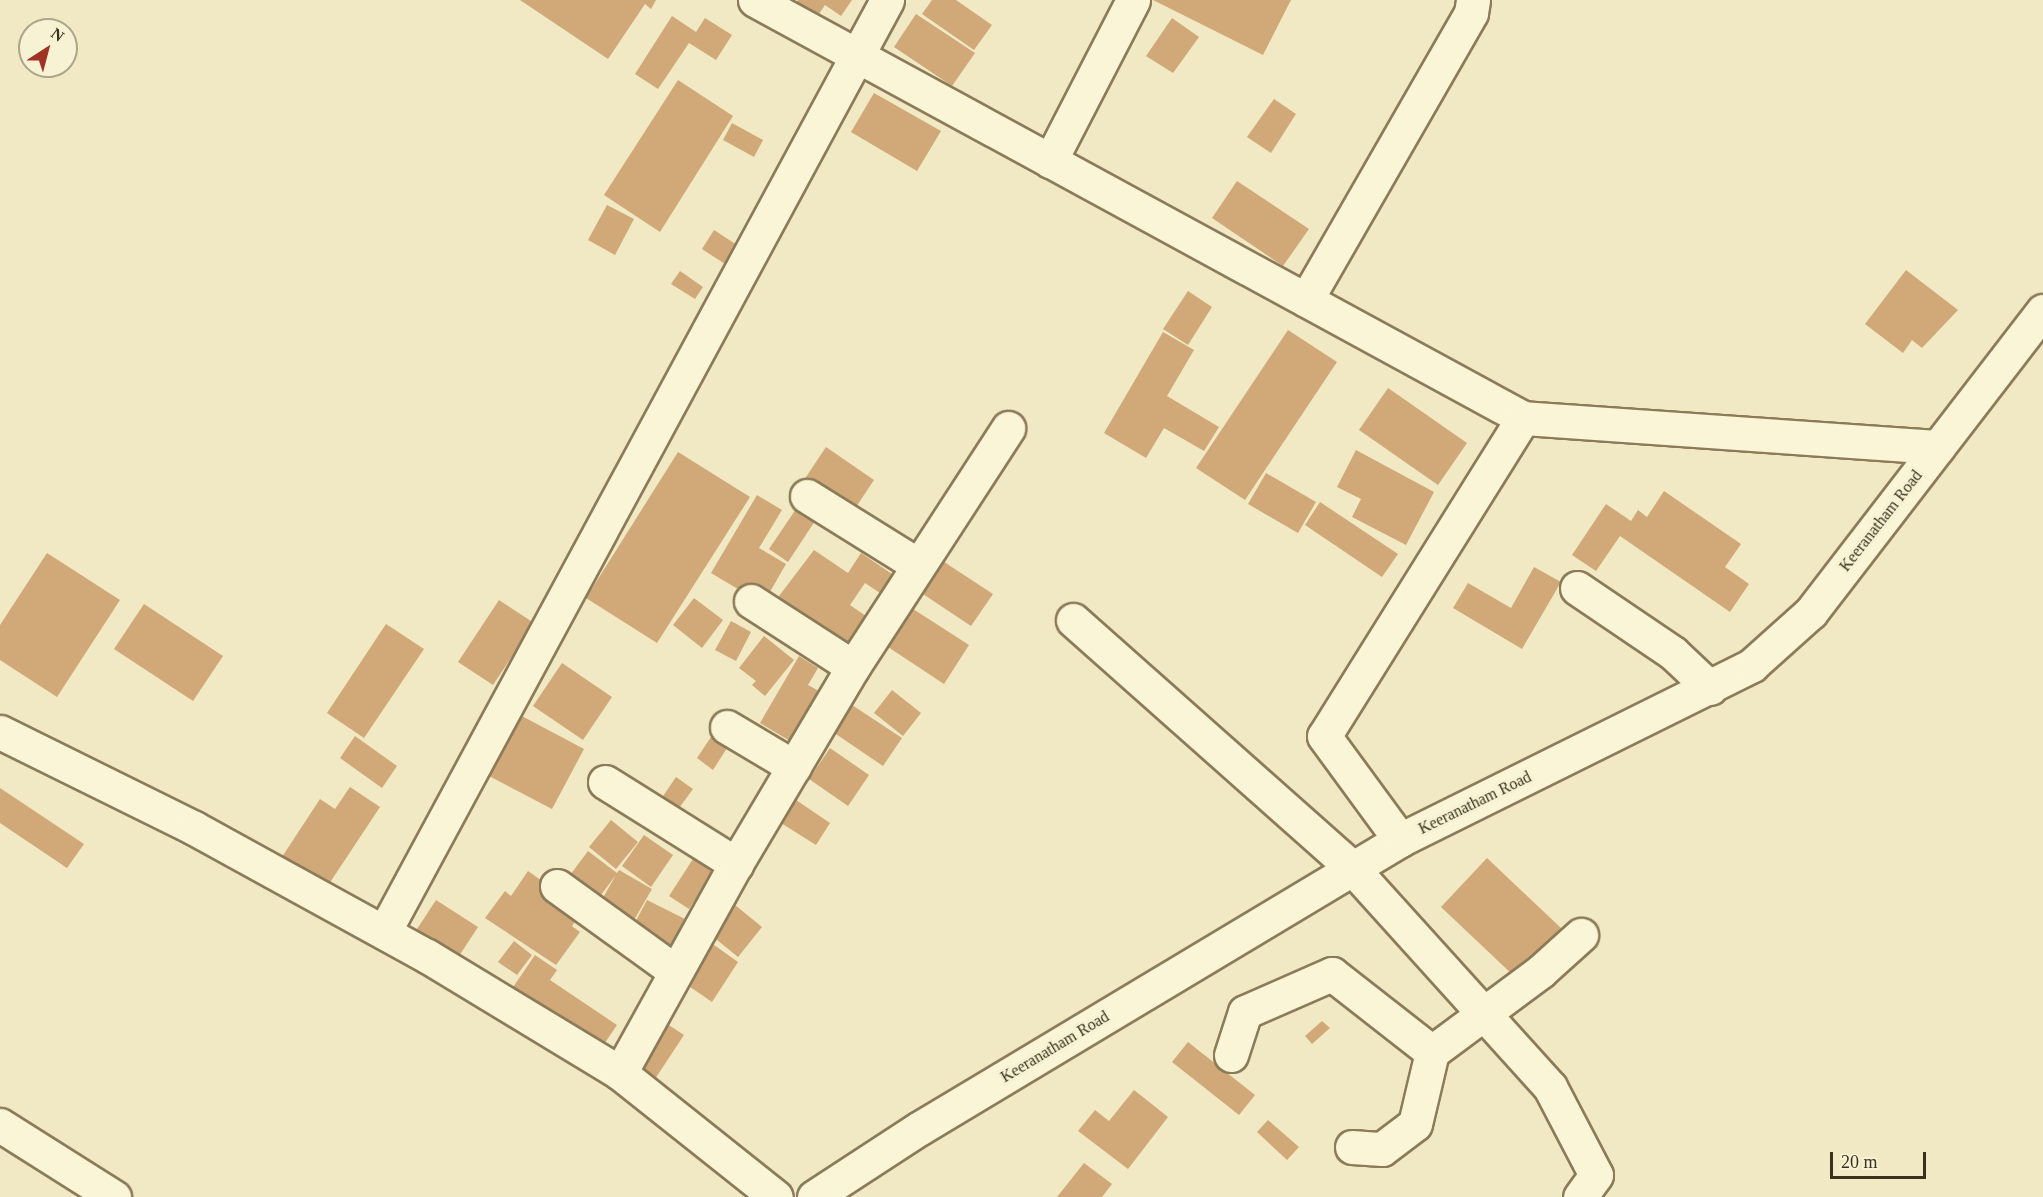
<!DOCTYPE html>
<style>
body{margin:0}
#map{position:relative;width:2043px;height:1197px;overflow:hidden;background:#f1e9c3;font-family:Georgia,serif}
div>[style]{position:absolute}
.building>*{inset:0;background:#d1a877}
.roads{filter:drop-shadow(2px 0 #8c7b59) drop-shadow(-2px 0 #8c7b59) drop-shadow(0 2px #8c7b59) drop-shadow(0 -2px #8c7b59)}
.minor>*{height:33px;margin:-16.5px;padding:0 16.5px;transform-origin:16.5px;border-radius:16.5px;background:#fbf5d7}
span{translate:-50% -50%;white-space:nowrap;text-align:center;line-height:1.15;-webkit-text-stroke:6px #f7f2d3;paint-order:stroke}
.street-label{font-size:16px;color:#3b301e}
.north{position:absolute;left:18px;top:18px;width:60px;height:60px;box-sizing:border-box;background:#f7f2d3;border:2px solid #aca48b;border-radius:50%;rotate:36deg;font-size:16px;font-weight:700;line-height:24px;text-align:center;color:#3b301e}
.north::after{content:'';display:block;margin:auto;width:21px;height:27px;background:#9f3425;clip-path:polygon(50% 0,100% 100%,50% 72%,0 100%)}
.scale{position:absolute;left:1830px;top:1152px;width:96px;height:27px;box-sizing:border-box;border:3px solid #3b301e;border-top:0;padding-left:8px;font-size:18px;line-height:21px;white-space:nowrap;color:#3b301e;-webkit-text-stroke:4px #f7f2d3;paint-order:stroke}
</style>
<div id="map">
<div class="building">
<i style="clip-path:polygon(520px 0,656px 0,651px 9px,645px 4px,608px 59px)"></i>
<i style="clip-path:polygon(798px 0,852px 0,841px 16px,825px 5px,817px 17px,796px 3px)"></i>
<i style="clip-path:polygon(932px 0,956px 0,992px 25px,974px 50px,922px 14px)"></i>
<i style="clip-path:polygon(1153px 0,1291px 0,1263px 55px)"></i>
<i style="clip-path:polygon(916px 14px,975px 53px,952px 86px,894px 47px)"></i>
<i style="clip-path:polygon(672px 16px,696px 32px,705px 18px,732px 35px,716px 60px,689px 43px,658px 89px,635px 74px)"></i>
<i style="clip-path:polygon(1172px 18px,1199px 37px,1173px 73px,1146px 56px)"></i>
<i style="clip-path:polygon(678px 80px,733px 116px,660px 232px,604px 195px)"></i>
<i style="clip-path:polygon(874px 93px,941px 131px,917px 171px,851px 132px)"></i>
<i style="clip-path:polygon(1274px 99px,1296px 114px,1271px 153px,1247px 137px)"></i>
<i style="clip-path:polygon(732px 123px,763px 140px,754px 157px,723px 140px)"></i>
<i style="clip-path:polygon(1237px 181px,1309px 229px,1283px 266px,1212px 218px)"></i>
<i style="clip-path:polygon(607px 205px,634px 219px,615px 255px,588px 240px)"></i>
<i style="clip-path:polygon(714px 230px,737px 245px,725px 264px,702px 249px)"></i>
<i style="clip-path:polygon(1906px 270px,1958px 310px,1922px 348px,1912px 340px,1903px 353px,1865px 324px)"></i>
<i style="clip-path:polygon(680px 271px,703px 287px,695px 299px,671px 284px)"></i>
<i style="clip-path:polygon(1188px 291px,1212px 307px,1188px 345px,1163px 329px)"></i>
<i style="clip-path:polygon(1288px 330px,1337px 362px,1245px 500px,1196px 468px)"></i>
<i style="clip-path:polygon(1163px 332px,1194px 350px,1167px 396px,1219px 427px,1204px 451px,1164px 428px,1146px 458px,1104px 433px)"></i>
<i style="clip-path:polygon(1388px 388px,1467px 443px,1438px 485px,1359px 430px)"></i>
<i style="clip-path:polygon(826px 447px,874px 480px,848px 519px,800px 486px)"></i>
<i style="clip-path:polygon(1356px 450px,1434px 492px,1406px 545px,1352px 517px,1361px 499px,1337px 487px)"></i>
<i style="clip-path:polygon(678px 452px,750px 497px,657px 643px,586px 598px)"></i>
<i style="clip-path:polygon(1266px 473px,1316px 502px,1298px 533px,1248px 504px)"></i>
<i style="clip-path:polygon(1664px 491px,1741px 544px,1725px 567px,1749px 584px,1730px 612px,1620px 536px,1596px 571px,1572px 555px,1606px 504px,1631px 521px,1638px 510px,1647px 517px)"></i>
<i style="clip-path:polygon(757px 495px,782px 510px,759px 548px,786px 564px,763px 604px,711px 573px)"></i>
<i style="clip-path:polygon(1320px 502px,1398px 554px,1382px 577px,1305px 525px)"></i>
<i style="clip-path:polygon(798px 506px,817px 518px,788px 562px,769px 549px)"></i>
<i style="clip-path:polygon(814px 550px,848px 573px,861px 553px,895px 576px,883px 595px,865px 583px,850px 605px,876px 623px,852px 658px,773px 604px)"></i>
<i style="clip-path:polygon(47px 553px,120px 600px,57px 697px,0 660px,0 625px)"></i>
<i style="clip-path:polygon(935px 556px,993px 594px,971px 626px,914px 588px)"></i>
<i style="clip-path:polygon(1534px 567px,1561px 582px,1522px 649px,1453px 608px,1468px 583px,1511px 608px)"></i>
<i style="clip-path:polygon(694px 598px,723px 620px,702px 648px,673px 625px)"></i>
<i style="clip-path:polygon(499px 600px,534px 623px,493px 685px,458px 662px)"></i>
<i style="clip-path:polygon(144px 604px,223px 656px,193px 701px,114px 649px)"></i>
<i style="clip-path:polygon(910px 607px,969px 645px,944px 684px,885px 645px)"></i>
<i style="clip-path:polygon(731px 621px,751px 632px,736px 661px,715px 650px)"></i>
<i style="clip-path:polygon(386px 624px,424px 649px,364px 738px,327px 713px)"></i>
<i style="clip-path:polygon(764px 636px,794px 660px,765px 696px,752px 685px,756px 681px,739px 668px)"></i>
<i style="clip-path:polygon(799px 656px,818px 668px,808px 685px,824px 694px,795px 744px,760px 723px)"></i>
<i style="clip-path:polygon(562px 663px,612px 697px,583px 740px,533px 706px)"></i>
<i style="clip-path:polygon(892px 690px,921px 713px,903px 736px,874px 713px)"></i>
<i style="clip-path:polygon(849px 703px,902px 738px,883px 766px,830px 730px)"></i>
<i style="clip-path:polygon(520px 715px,584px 749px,552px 809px,489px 776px)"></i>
<i style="clip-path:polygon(355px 736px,397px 766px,382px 788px,340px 758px)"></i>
<i style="clip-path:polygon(711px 737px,727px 748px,713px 770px,697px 758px)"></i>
<i style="clip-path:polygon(830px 748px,869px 775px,848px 806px,809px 779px)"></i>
<i style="clip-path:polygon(676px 777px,693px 789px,671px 819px,655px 808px)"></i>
<i style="clip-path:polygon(350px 787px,380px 807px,325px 890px,280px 860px,320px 799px,335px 809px)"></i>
<i style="clip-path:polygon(0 788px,84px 844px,67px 868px,0 823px)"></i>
<i style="clip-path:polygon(796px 800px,830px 823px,816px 845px,781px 823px)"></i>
<i style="clip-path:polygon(611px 820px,638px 842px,616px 869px,589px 847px)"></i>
<i style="clip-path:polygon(644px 835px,673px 855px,651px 887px,622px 866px)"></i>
<i style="clip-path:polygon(588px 851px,617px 873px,619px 870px,652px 889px,630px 927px,597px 908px,616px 875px,591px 908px,562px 886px)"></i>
<i style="clip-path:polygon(1487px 858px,1562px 929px,1515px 977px,1441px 907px)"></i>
<i style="clip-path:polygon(693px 859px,713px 872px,689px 909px,669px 896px)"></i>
<i style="clip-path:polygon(528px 871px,583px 910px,572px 926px,580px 932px,556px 965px,485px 918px,505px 891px,511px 896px)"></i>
<i style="clip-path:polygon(436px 900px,478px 927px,457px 959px,415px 932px)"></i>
<i style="clip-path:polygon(647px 900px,689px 921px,672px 953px,630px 932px)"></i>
<i style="clip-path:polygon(735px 905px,762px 927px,738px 957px,711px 935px)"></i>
<i style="clip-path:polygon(707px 940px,738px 962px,712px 1002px,680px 980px)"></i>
<i style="clip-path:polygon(514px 941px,532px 955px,517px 975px,498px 962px)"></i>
<i style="clip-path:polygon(535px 955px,557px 970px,550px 980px,617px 1025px,598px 1053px,509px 993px)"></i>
<i style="clip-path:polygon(661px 1020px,684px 1035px,655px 1079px,632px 1065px)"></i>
<i style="clip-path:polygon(1322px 1021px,1330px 1028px,1312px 1044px,1305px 1036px)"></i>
<i style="clip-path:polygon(1188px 1042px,1255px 1095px,1239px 1115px,1172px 1062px)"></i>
<i style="clip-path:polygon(1134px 1090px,1168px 1117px,1128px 1169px,1078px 1131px,1095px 1110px,1109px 1121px)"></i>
<i style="clip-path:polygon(1268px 1120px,1299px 1147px,1287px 1160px,1257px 1132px)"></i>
<i style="clip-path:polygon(1084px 1163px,1112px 1184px,1102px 1197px,1057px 1197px)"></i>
</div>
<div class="roads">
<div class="minor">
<i style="left:755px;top:0;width:874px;rotate:28.56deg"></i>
<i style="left:1523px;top:418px;width:375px;rotate:122deg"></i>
<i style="left:1324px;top:736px;width:129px;rotate:53.8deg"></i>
<i style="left:1050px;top:161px;width:181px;rotate:-62.7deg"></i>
<i style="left:1306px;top:300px;width:331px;rotate:-60.1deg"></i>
<i style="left:1471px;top:13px;width:13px;rotate:-81deg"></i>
<i style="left:1523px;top:418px;width:416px;rotate:4deg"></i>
<i style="left:807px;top:496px;width:131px;rotate:31.9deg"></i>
<i style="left:1577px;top:588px;width:116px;rotate:34.1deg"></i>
<i style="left:1673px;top:653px;width:51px;rotate:43.4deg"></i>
<i style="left:751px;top:601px;width:121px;rotate:32.9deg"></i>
<i style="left:1073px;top:620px;width:375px;rotate:41.6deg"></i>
<i style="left:1353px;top:869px;width:294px;rotate:47.9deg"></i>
<i style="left:1550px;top:1087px;width:99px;rotate:62.4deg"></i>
<i style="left:1596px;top:1175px;width:27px;rotate:126deg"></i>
<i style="left:727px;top:727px;width:78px;rotate:30.8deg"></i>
<i style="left:0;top:732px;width:216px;rotate:26.3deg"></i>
<i style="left:194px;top:828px;width:266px;rotate:28.8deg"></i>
<i style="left:427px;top:956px;width:226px;rotate:31.2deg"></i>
<i style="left:620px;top:1073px;width:199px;rotate:38.5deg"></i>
<i style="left:605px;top:782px;width:155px;rotate:32deg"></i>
<i style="left:557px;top:886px;width:145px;rotate:35.8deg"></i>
<i style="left:384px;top:932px;width:1059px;rotate:-61.64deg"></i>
<i style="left:1231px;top:1055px;width:45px;rotate:-72deg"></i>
<i style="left:1245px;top:1012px;width:95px;rotate:-23.6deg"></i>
<i style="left:1332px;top:974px;width:127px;rotate:38deg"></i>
<i style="left:1432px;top:1052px;width:136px;rotate:-36.6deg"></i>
<i style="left:1541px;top:971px;width:54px;rotate:-42deg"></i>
<i style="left:620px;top:1073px;width:239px;rotate:-61deg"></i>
<i style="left:736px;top:864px;width:229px;rotate:-59.3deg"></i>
<i style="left:853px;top:667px;width:285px;rotate:-57deg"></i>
<i style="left:0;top:1125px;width:135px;rotate:32.3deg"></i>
<i style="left:1352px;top:1147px;width:30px;rotate:4deg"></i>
<i style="left:1382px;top:1149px;width:41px;rotate:-37.1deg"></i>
<i style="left:1415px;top:1124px;width:74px;rotate:-76.7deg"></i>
<i style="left:814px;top:1197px;width:126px;rotate:-33.1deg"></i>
<i style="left:920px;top:1128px;width:560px;rotate:-30.96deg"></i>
<i style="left:1400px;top:840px;width:393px;rotate:-26.4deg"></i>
<i style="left:1752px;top:665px;width:79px;rotate:-41.9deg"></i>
<i style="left:1811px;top:612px;width:380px;rotate:-52.4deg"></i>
</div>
</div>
<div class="street-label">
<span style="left:1881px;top:521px;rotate:-52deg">Keeranatham Road</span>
<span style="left:1475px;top:803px;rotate:-26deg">Keeranatham Road</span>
<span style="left:1055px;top:1047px;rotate:-31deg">Keeranatham Road</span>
</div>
<div class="north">N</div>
<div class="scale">20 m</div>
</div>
